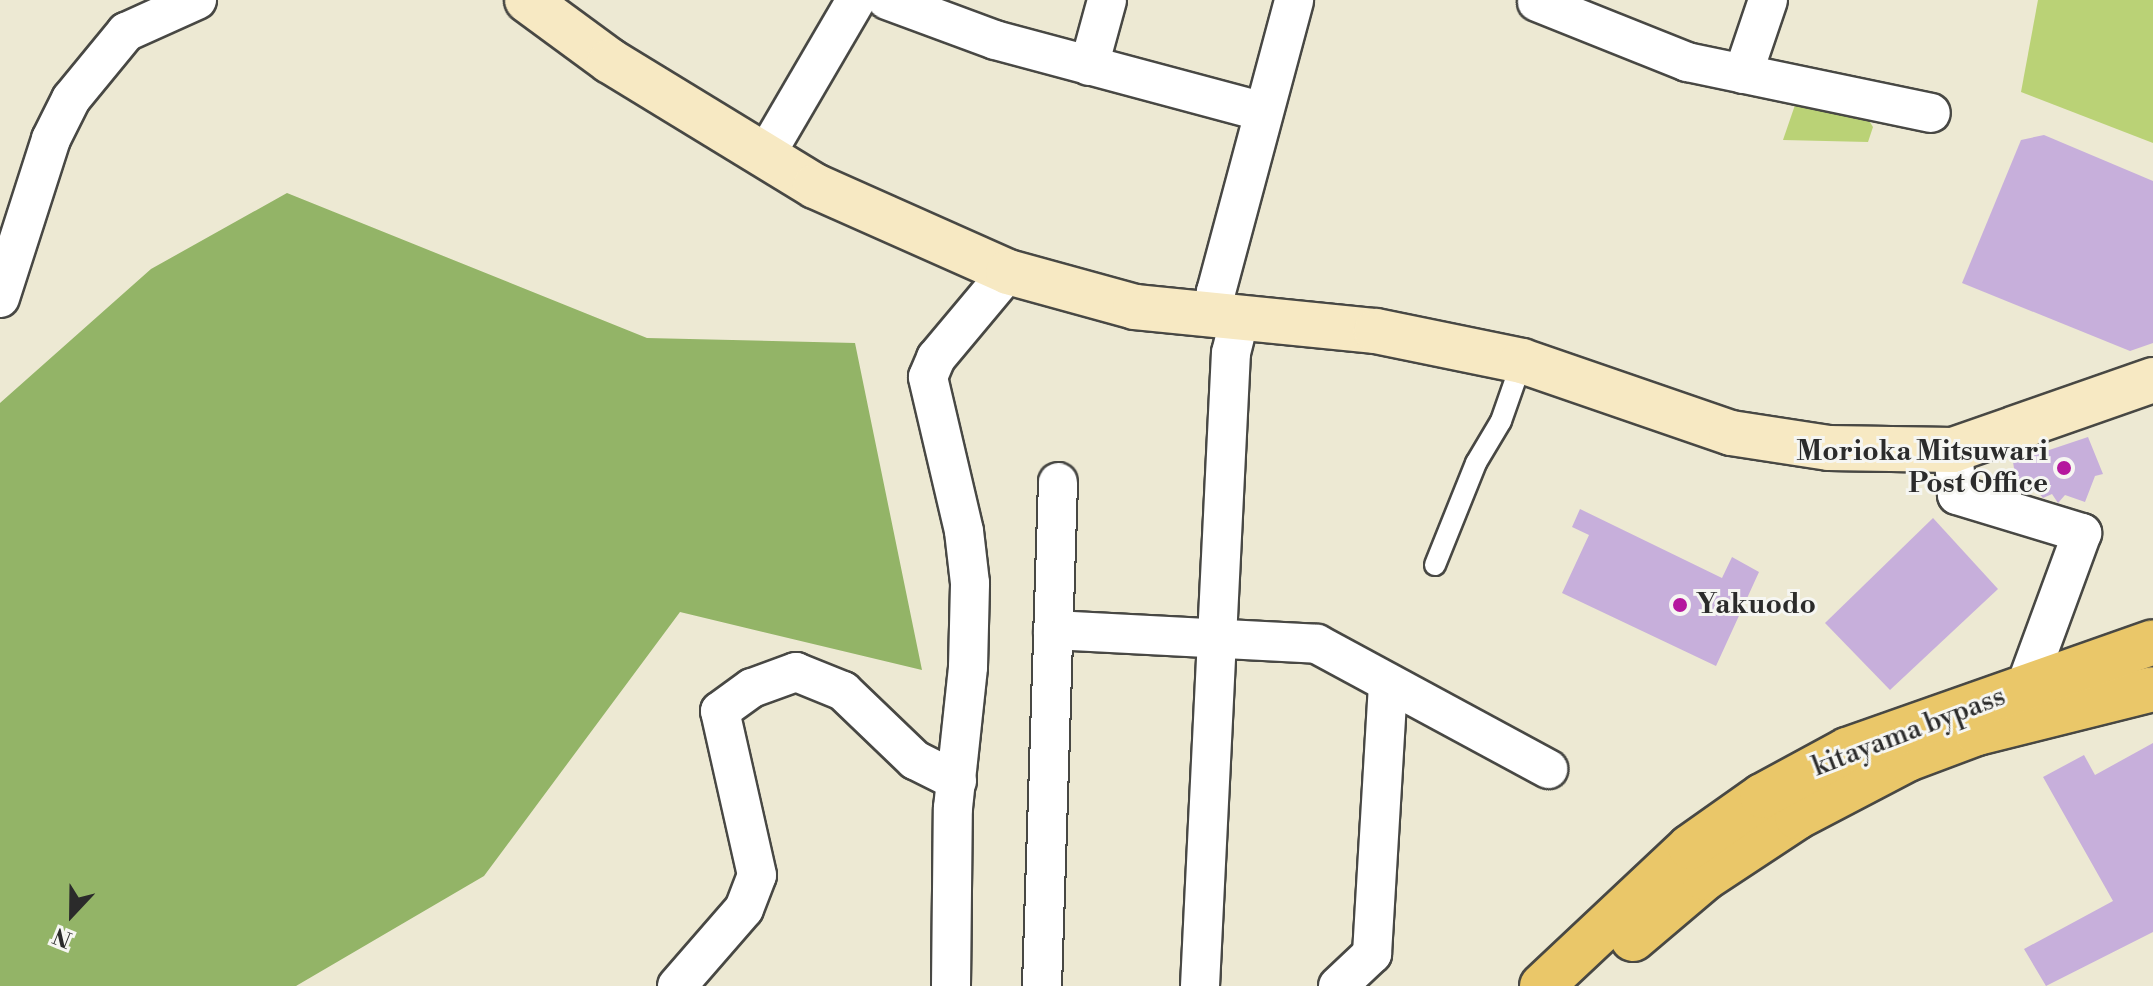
<!DOCTYPE html>
<style>
body{margin:0}
#map{position:relative;width:2153px;height:986px;overflow:hidden;background:#ede9d3;font-family:"Libre Bodoni",serif}
div>[style]{position:absolute}
.green>*{inset:0;background:#bad276}
.forest>*{inset:0;background:#93b467}
.building>*{inset:0;background:#c7afdb}
.roads{filter:drop-shadow(2px 0 #484844) drop-shadow(-2px 0 #484844) drop-shadow(0 2px #484844) drop-shadow(0 -2px #484844)}
.lane>*{height:20px;margin:-10px;padding:0 10px;transform-origin:10px;border-radius:10px;background:#fff}
.street>*{height:38px;margin:-19px;padding:0 19px;transform-origin:19px;border-radius:19px;background:#fff}
.secondary>*{height:44px;margin:-22px;padding:0 22px;transform-origin:22px;border-radius:22px;background:#f7e9c3}
.highway>*{height:44px;margin:-22px;padding:0 22px;transform-origin:22px;border-radius:22px;background:#eac769}
.dots>*{width:22px;height:22px;translate:-50% -50%;box-sizing:border-box;border:4px solid #f6f6f2;border-radius:50%}
span{translate:-50% -50%;white-space:nowrap;text-align:center;line-height:1.15;-webkit-text-stroke:6px #f6f6f2;paint-order:stroke}
.poi-label{font-size:28px;color:#2b2b2b;font-weight:700}
.right{translate:-100% -50%;text-align:right}
.left{translate:0 -50%;text-align:left}
.street-label{font-size:28px;color:#2b2b2b}
.north{position:absolute;left:32px;top:874px;width:80px;height:80px;-webkit-text-stroke:6px #f6f6f2;paint-order:stroke;rotate:202deg;font-size:22px;font-weight:700;line-height:32px;text-align:center;color:#2b2b2b}
.north::after{content:'';display:block;margin:auto;width:28px;height:36px;background:#2b2b2b;clip-path:polygon(50% 0,100% 100%,50% 72%,0 100%)}
</style>
<div id="map">
<div class="green">
<i style="clip-path:polygon(2038px 0,2153px 0,2153px 143px,2021px 92px)"></i>
<i style="clip-path:polygon(1795px 105px,1868px 119px,1873px 127px,1868px 142px,1783px 140px)"></i>
</div>
<div class="forest">
<i style="clip-path:polygon(287px 193px,647px 338px,855px 343px,922px 670px,680px 612px,484px 876px,296px 986px,0 986px,0 403px,151px 269px)"></i>
</div>
<div class="building">
<i style="clip-path:polygon(2044px 135px,2153px 181px,2153px 343px,2130px 351px,1962px 283px,2021px 140px)"></i>
<i style="clip-path:polygon(2088px 437px,2103px 474px,2095px 476px,2085px 502px,2065px 495px,2058px 503px,2052px 494px,2043px 498px,2037px 491px,2017px 487px,2013px 462px)"></i>
<i style="clip-path:polygon(1580px 509px,1722px 578px,1732px 557px,1759px 572px,1716px 666px,1562px 593px,1589px 535px,1572px 527px)"></i>
<i style="clip-path:polygon(1933px 518px,1998px 589px,1890px 690px,1825px 623px)"></i>
<i style="clip-path:polygon(2153px 743px,2153px 932px,2046px 986px,2024px 949px,2113px 901px,2043px 777px,2084px 755px,2095px 775px)"></i>
</div>
<div class="roads">
<div class="lane">
<i style="left:1435px;top:565px;width:110px;rotate:-68.1deg"></i>
<i style="left:1476px;top:463px;width:49px;rotate:-59.2deg"></i>
<i style="left:1501px;top:421px;width:64px;rotate:-70.7deg"></i>
</div>
<div class="street">
<i style="left:887px;top:0;width:115px;rotate:20.3deg"></i>
<i style="left:995px;top:40px;width:278px;rotate:15deg"></i>
<i style="left:1537px;top:2px;width:162px;rotate:21.8deg"></i>
<i style="left:1687px;top:62px;width:249px;rotate:11.8deg"></i>
<i style="left:1089px;top:66px;width:68px;rotate:-74.7deg"></i>
<i style="left:1743px;top:74px;width:78px;rotate:-71.3deg"></i>
<i style="left:766px;top:154px;width:178px;rotate:-59.7deg"></i>
<i style="left:0;top:298px;width:167px;rotate:-72.2deg"></i>
<i style="left:51px;top:139px;width:45px;rotate:-63.4deg"></i>
<i style="left:71px;top:99px;width:87px;rotate:-50.6deg"></i>
<i style="left:126px;top:32px;width:78px;rotate:-24.3deg"></i>
<i style="left:1215px;top:315px;width:23px;rotate:-88deg"></i>
<i style="left:1216px;top:292px;width:302px;rotate:-75deg"></i>
<i style="left:1953px;top:450px;width:45px;rotate:84.9deg"></i>
<i style="left:1957px;top:495px;width:131px;rotate:16.9deg"></i>
<i style="left:2082px;top:533px;width:165px;rotate:110.2deg"></i>
<i style="left:1053px;top:630px;width:264px;rotate:3deg"></i>
<i style="left:1317px;top:644px;width:263px;rotate:28.4deg"></i>
<i style="left:677px;top:986px;width:102px;rotate:-49deg"></i>
<i style="left:744px;top:909px;width:36px;rotate:-69deg"></i>
<i style="left:757px;top:875px;width:168px;rotate:-102.7deg"></i>
<i style="left:720px;top:711px;width:39px;rotate:-36deg"></i>
<i style="left:752px;top:688px;width:47px;rotate:-20deg"></i>
<i style="left:796px;top:672px;width:51px;rotate:22deg"></i>
<i style="left:843px;top:691px;width:100px;rotate:43.8deg"></i>
<i style="left:915px;top:760px;width:47px;rotate:26.6deg"></i>
<i style="left:951px;top:986px;width:178px;rotate:-89.4deg"></i>
<i style="left:953px;top:808px;width:142px;rotate:-83.9deg"></i>
<i style="left:968px;top:667px;width:84px;rotate:-88.6deg"></i>
<i style="left:970px;top:583px;width:52px;rotate:-96.6deg"></i>
<i style="left:964px;top:531px;width:158px;rotate:-103.2deg"></i>
<i style="left:928px;top:377px;width:21px;rotate:-67deg"></i>
<i style="left:936px;top:358px;width:112px;rotate:-50.1deg"></i>
<i style="left:1042px;top:986px;width:504px;rotate:-88.18deg"></i>
<i style="left:1200px;top:986px;width:634px;rotate:-87.2deg"></i>
<i style="left:1231px;top:353px;width:37px;rotate:-76deg"></i>
<i style="left:1338px;top:986px;width:47px;rotate:-43.3deg"></i>
<i style="left:1372px;top:954px;width:271px;rotate:-86.6deg"></i>
</div>
<div class="secondary">
<i style="left:527px;top:0;width:103px;rotate:36.3deg"></i>
<i style="left:610px;top:61px;width:240px;rotate:31.4deg"></i>
<i style="left:815px;top:186px;width:211px;rotate:24deg"></i>
<i style="left:1008px;top:272px;width:132px;rotate:15.4deg"></i>
<i style="left:1135px;top:307px;width:242px;rotate:5.7deg"></i>
<i style="left:1376px;top:331px;width:149px;rotate:11.6deg"></i>
<i style="left:1522px;top:361px;width:221px;rotate:19deg"></i>
<i style="left:1731px;top:433px;width:99px;rotate:8.7deg"></i>
<i style="left:1829px;top:448px;width:124px;rotate:0.9deg"></i>
<i style="left:1953px;top:450px;width:212px;rotate:-19.3deg"></i>
</div>
<div class="highway">
<i style="left:1633px;top:939px;width:94px;rotate:-40.3deg"></i>
<i style="left:1705px;top:878px;width:110px;rotate:-33.5deg"></i>
<i style="left:1797px;top:817px;width:125px;rotate:-27.6deg"></i>
<i style="left:1908px;top:759px;width:74px;rotate:-20.6deg"></i>
<i style="left:1977px;top:733px;width:181px;rotate:-14deg"></i>
<i style="left:1542px;top:986px;width:203px;rotate:-43.2deg"></i>
<i style="left:1690px;top:847px;width:88px;rotate:-35.3deg"></i>
<i style="left:1762px;top:796px;width:97px;rotate:-28.4deg"></i>
<i style="left:1847px;top:750px;width:324px;rotate:-19.4deg"></i>
</div>
</div>
<div class="dots">
<i style="left:2064px;top:468px;background:#b5179e"></i>
<i style="left:1680px;top:605px;background:#b5179e"></i>
</div>
<div class="poi-label">
<span class="right" style="left:2048px;top:468px">Morioka Mitsuwari<br>Post Office</span>
<span class="left" style="left:1696px;top:605px">Yakuodo</span>
</div>
<div class="street-label">
<span style="left:1909px;top:732px;rotate:-21deg">kitayama bypass</span>
</div>
<div class="north">N</div>
</div>
